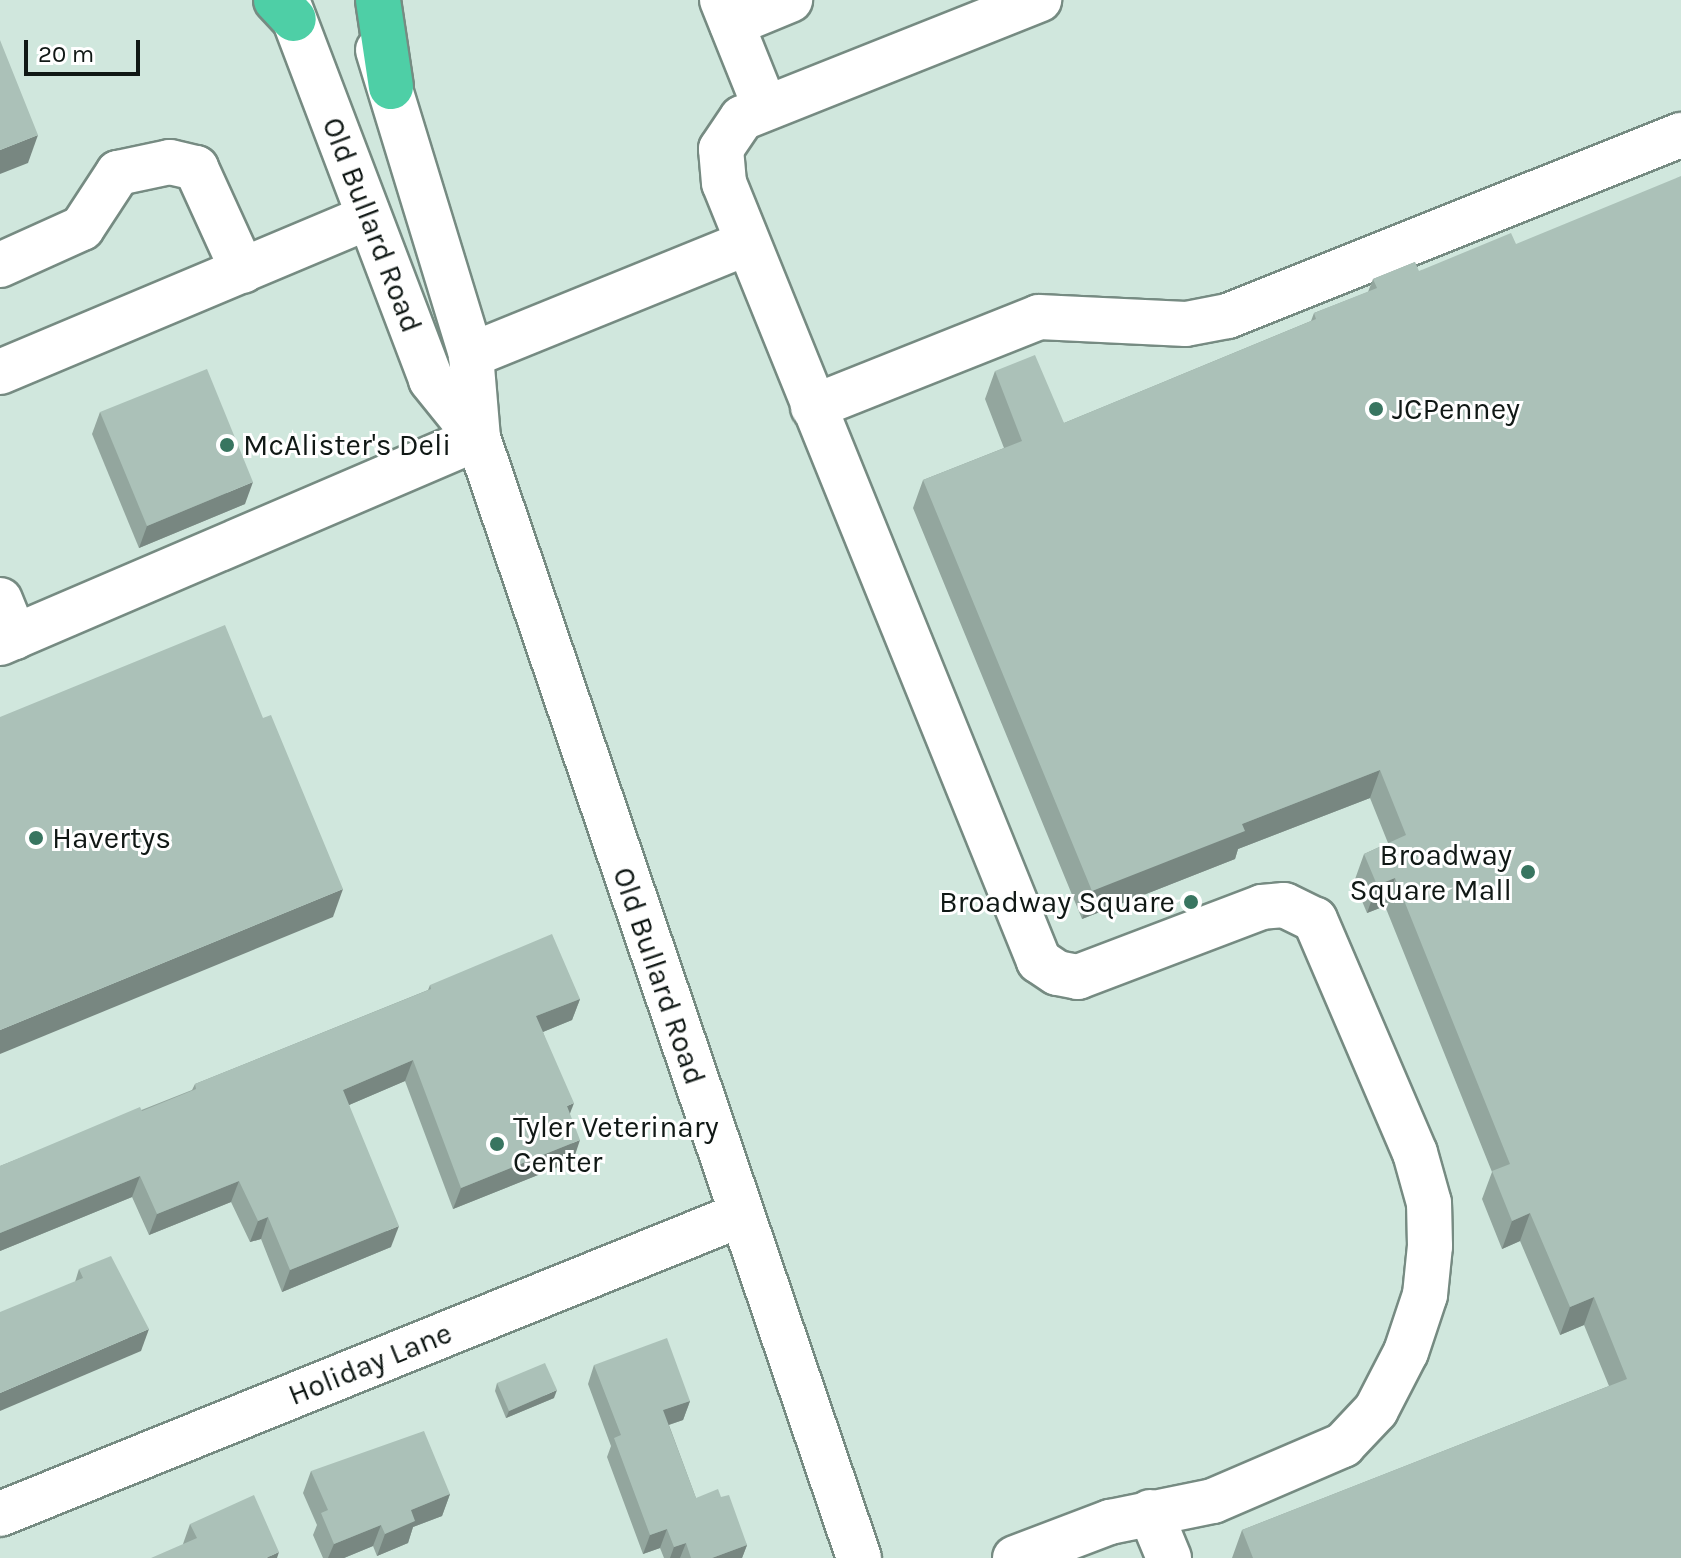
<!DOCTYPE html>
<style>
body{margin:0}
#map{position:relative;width:1681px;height:1558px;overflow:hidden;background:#d0e7dd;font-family:Karla,sans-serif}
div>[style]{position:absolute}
.roads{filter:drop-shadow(2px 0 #768b82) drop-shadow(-2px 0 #768b82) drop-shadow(0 2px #768b82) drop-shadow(0 -2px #768b82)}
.minor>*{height:44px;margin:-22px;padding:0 22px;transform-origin:22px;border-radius:22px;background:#fff}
.highway>*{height:44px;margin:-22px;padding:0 22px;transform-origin:22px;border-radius:22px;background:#4ecfa6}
.wall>*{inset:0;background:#93a69e}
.shaded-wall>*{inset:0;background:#788781}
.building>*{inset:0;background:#abc1b8}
.dots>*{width:22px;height:22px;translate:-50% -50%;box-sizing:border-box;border:4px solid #fff;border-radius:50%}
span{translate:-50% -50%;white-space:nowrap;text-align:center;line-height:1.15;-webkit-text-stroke:6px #fff;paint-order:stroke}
.street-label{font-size:30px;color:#101815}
.poi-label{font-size:30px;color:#101815}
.left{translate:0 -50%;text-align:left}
.right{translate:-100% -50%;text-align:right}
.scale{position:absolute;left:24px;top:40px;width:116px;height:36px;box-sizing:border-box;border:4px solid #101815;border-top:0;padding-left:10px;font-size:24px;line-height:28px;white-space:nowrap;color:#101815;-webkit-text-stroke:6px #fff;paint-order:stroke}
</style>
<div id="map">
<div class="roads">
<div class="minor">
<i style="left:287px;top:0;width:406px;rotate:69.2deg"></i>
<i style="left:431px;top:380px;width:75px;rotate:51deg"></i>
<i style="left:722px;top:0;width:115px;rotate:68.1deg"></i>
<i style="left:732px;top:24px;width:63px;rotate:-22.5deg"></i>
<i style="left:378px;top:50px;width:319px;rotate:73deg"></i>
<i style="left:471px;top:355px;width:83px;rotate:85.2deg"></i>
<i style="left:478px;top:438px;width:1183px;rotate:71.21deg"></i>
<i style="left:0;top:265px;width:90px;rotate:-24.3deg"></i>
<i style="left:82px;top:228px;width:66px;rotate:-56.8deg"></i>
<i style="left:118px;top:173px;width:53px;rotate:-11.9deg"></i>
<i style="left:170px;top:162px;width:27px;rotate:13deg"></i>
<i style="left:196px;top:168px;width:113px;rotate:65.5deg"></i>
<i style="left:471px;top:355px;width:298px;rotate:-22.1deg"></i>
<i style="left:0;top:372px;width:400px;rotate:-22.8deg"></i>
<i style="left:813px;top:407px;width:243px;rotate:-21.7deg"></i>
<i style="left:1039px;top:317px;width:147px;rotate:2.7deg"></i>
<i style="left:1186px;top:324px;width:43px;rotate:-10.8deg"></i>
<i style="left:1228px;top:316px;width:488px;rotate:-21.8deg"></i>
<i style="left:0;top:600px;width:40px;rotate:68deg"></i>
<i style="left:0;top:643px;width:520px;rotate:-23.21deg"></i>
<i style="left:1150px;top:1512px;width:50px;rotate:67.6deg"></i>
<i style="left:0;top:1514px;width:798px;rotate:-22deg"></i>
<i style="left:1015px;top:1558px;width:102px;rotate:-20.8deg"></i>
<i style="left:1110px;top:1522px;width:105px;rotate:-11.5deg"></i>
<i style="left:1213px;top:1501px;width:142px;rotate:-23.3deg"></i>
<i style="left:1343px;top:1445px;width:48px;rotate:-46.7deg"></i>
<i style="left:1376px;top:1410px;width:65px;rotate:-62.7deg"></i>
<i style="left:1406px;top:1352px;width:60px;rotate:-71.6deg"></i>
<i style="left:1425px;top:1295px;width:49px;rotate:-84.2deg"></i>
<i style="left:1430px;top:1246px;width:43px;rotate:-91.3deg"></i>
<i style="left:1429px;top:1203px;width:52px;rotate:-105.6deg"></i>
<i style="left:1415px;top:1153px;width:254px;rotate:-113.2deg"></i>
<i style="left:1315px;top:920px;width:34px;rotate:-154deg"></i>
<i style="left:1284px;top:905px;width:22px;rotate:175deg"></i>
<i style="left:1262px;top:907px;width:197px;rotate:159.2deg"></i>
<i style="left:1078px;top:977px;width:21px;rotate:-169deg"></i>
<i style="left:1057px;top:973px;width:22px;rotate:-146deg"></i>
<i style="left:1039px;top:961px;width:839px;rotate:-112.04deg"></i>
<i style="left:724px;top:183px;width:34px;rotate:-95deg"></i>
<i style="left:721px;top:149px;width:37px;rotate:-56deg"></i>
<i style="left:742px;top:118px;width:320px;rotate:-21.7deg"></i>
</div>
<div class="highway">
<i style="left:276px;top:0;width:26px;rotate:47deg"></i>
<i style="left:378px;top:0;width:88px;rotate:81.5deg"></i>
</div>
</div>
<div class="wall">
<i style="clip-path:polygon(1415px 262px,1681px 1558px,1232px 1558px,1242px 1530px,1609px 1386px,1584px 1325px,1560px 1335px,1520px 1241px,1502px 1249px,1482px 1199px,1492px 1172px,1385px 906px,1367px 913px,1354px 882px,1364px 854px,1388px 843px,1370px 798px,1238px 849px,1235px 859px,1082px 919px,913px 508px,923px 480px,1004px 448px,985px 399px,995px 371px,1064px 423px,1311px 321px,1314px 313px,1368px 292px,1373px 279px)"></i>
<i style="clip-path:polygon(100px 412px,245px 504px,139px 548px,92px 434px)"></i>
<i style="clip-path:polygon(430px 985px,580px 999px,572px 1020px,543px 1032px,570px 1114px,573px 1161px,453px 1209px,405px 1081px,349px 1105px,391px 1247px,282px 1292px,261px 1239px,250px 1242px,231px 1202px,149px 1235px,132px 1197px,0 1251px,0 1166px,192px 1090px,195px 1084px,428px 990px)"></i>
<i style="clip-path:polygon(79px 1269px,141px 1351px,75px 1282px)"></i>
<i style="clip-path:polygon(594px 1365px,690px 1401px,683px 1420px,669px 1425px,696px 1498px,721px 1497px,747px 1545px,742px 1558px,664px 1558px,660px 1548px,643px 1554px,607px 1457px,611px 1446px,588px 1384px)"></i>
<i style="clip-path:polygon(497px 1383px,554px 1398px,506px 1418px,495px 1391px)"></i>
<i style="clip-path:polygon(311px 1471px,450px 1494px,442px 1516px,413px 1527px,408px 1543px,377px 1556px,373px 1546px,344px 1558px,323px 1558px,313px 1535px,317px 1525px,303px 1493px)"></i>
<i style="clip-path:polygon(190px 1524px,277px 1558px,183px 1544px)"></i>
</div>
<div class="shaded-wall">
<i style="clip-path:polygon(38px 135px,28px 163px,0 174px,0 150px)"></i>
<i style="clip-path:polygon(253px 482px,245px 504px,139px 548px,147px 526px)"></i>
<i style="clip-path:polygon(1380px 770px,1370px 798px,1238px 849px,1235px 859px,1082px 919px,1092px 891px,1242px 824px)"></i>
<i style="clip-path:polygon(1395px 878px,1385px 906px,1367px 913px,1377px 885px)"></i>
<i style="clip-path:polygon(343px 889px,333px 917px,0 1054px,0 1030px)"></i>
<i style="clip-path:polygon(580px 999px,572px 1020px,528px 1038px,536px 1016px)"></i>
<i style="clip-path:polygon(413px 1060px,405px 1081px,335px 1111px,343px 1090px)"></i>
<i style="clip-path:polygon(574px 1103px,566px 1124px,567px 1106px)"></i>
<i style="clip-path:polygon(580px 1140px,573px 1161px,453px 1209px,461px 1188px)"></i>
<i style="clip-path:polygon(140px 1176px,132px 1197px,0 1251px,0 1233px)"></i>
<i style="clip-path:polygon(239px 1181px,231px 1202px,149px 1235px,157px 1214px)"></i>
<i style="clip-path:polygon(1530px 1213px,1520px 1241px,1502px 1249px,1512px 1221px)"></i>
<i style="clip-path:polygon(268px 1217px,261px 1239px,250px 1242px,258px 1221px)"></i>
<i style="clip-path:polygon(399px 1226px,391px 1247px,282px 1292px,290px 1270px)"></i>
<i style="clip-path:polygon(1594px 1297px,1584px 1325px,1560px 1335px,1570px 1307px)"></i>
<i style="clip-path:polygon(149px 1329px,141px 1351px,0 1411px,0 1393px)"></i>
<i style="clip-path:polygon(557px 1390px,554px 1398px,506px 1418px,509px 1411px)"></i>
<i style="clip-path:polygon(690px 1401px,683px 1420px,656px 1429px,663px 1410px)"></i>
<i style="clip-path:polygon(450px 1494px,442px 1516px,413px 1527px,408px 1543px,377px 1556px,385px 1534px,411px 1510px)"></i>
<i style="clip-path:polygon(381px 1525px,373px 1546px,344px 1558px,328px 1558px,334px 1544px)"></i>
<i style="clip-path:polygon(667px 1529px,660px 1548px,643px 1554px,650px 1535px)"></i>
<i style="clip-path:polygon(686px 1543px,680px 1558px,670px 1558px,674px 1547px)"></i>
<i style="clip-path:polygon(747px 1545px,742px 1558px,712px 1558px)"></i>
<i style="clip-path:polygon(279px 1552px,277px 1558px,266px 1558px)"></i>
</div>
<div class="building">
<i style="clip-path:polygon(0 40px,38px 135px,0 150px)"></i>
<i style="clip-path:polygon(1681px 176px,1681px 1558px,1253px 1558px,1242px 1530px,1627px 1379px,1594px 1297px,1570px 1307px,1530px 1213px,1512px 1221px,1492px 1171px,1510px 1164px,1395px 878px,1377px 885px,1364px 854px,1406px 835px,1380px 770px,1242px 824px,1245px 831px,1092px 891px,923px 480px,1022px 441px,995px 371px,1035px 355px,1064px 423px,1316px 319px,1314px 313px,1377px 288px,1373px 279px,1415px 262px,1419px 271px,1511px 233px,1516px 244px)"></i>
<i style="clip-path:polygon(207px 369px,253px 482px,147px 526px,100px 412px)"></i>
<i style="clip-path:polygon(225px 625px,263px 718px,271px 715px,343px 889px,0 1030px,0 717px)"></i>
<i style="clip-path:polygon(552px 934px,580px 999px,536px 1016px,574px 1103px,567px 1106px,580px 1140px,461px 1188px,413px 1060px,343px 1090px,399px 1226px,290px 1270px,268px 1217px,258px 1221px,239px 1181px,157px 1214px,140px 1176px,0 1233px,0 1166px,140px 1107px,142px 1111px,196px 1089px,195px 1084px,431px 989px,430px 985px)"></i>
<i style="clip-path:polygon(111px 1256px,149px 1329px,0 1393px,0 1312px,83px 1278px,79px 1269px)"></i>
<i style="clip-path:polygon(667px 1338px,690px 1401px,663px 1410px,696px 1498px,718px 1489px,721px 1497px,729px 1495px,747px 1545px,712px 1558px,691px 1558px,686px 1543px,674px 1547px,667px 1529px,650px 1535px,614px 1438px,621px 1435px,594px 1365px)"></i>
<i style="clip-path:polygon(545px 1363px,557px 1390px,509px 1411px,497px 1383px)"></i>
<i style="clip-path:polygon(424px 1431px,450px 1494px,411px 1510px,415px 1521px,385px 1534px,381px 1525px,334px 1544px,321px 1513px,328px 1510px,311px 1471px)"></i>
<i style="clip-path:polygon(254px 1495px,279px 1552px,266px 1558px,151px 1558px,197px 1538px,190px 1524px)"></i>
</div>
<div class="dots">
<i style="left:1376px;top:409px;background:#387560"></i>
<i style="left:227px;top:445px;background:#387560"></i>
<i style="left:36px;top:838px;background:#387560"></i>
<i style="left:1528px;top:872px;background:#387560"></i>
<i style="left:1191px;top:902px;background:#387560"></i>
<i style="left:497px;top:1144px;background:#387560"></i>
</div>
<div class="street-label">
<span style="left:372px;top:225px;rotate:69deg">Old Bullard Road</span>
<span style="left:659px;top:976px;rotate:71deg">Old Bullard Road</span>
<span style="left:370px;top:1364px;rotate:-22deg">Holiday Lane</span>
</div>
<div class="poi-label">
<span class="left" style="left:1392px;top:409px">JCPenney</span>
<span class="left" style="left:243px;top:445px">McAlister's Deli</span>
<span class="left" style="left:52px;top:838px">Havertys</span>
<span class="right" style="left:1512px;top:872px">Broadway<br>Square Mall</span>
<span class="right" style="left:1175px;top:902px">Broadway Square</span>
<span class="left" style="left:513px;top:1144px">Tyler Veterinary<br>Center</span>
</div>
<div class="scale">20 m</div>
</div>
